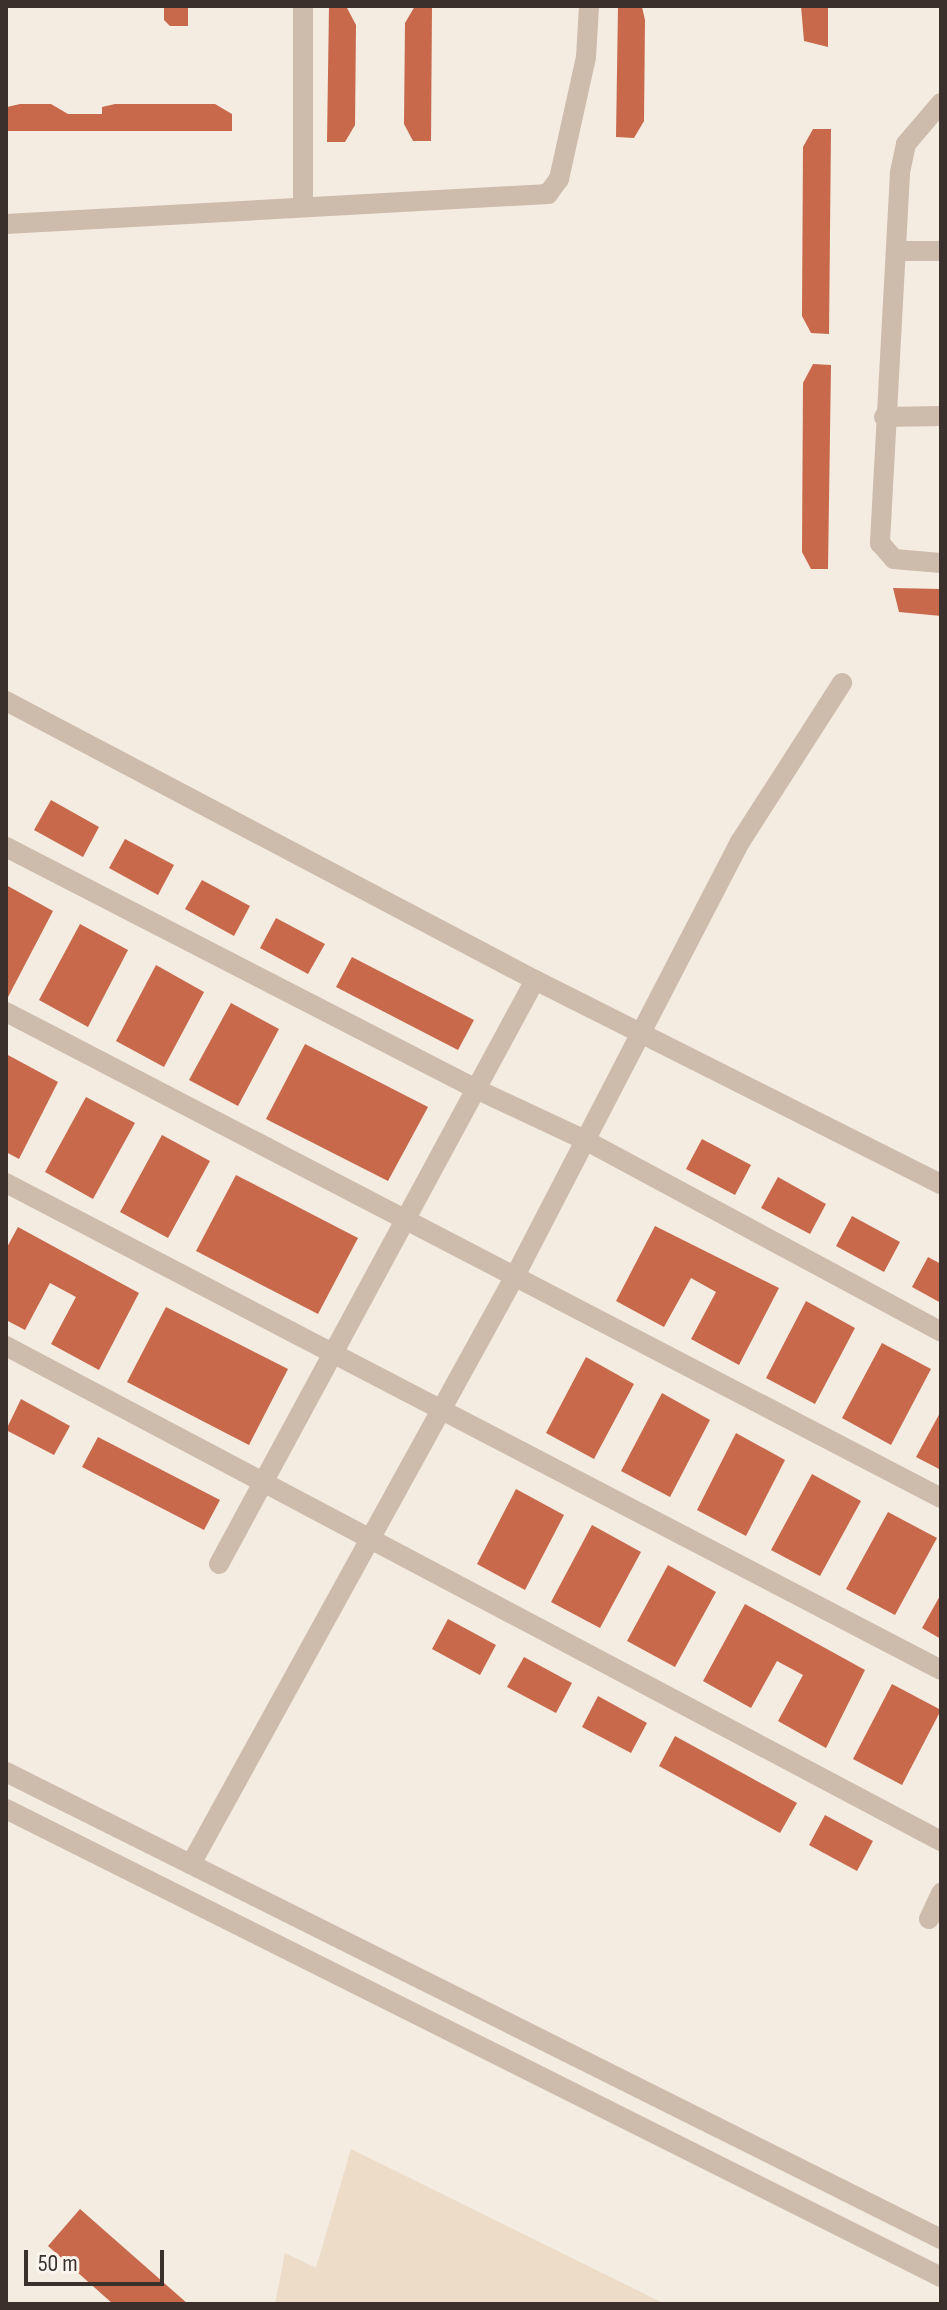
<!DOCTYPE html>
<style>
body{margin:0}
#map{position:relative;width:947px;height:2310px;overflow:hidden;background:#f4ebe1;font-family:"Sofia Sans Condensed",sans-serif}
div>[style]{position:absolute}
.plaza>*{inset:0;background:#ecdcc8}
.building>*{inset:0;background:#c8694b}
.minor>*{height:20px;margin:-10px;padding:0 10px;transform-origin:10px;border-radius:10px;background:#cdbbac}
span{translate:-50% -50%;white-space:nowrap;text-align:center;line-height:1.15;-webkit-text-stroke:8px #fbf5ee;paint-order:stroke}
.frame{position:absolute;inset:0;border:8px solid #3b302b;pointer-events:none}
.scale{position:absolute;left:24px;top:2250px;width:140px;height:36px;box-sizing:border-box;border:4px solid #3b302b;border-top:0;padding-left:10px;font-size:24px;line-height:28px;white-space:nowrap;color:#3b302b;-webkit-text-stroke:6px #fbf5ee;paint-order:stroke}
</style>
<div id="map">
<div class="plaza">
<i style="clip-path:polygon(351px 2149px,665px 2304px,275px 2304px,285px 2253px,316px 2268px)"></i>
</div>
<div class="building">
<i style="clip-path:polygon(164px 6px,188px 6px,188px 26px,170px 26px,164px 20px)"></i>
<i style="clip-path:polygon(329px 6px,346px 6px,356px 25px,355px 125px,345px 142px,327px 142px)"></i>
<i style="clip-path:polygon(415px 6px,432px 6px,431px 141px,413px 141px,404px 124px,405px 23px)"></i>
<i style="clip-path:polygon(618px 6px,642px 7px,645px 20px,644px 121px,634px 138px,616px 137px)"></i>
<i style="clip-path:polygon(801px 6px,828px 6px,828px 47px,804px 41px)"></i>
<i style="clip-path:polygon(20px 104px,51px 104px,68px 114px,102px 114px,102px 107px,115px 104px,215px 104px,232px 114px,232px 131px,6px 131px,7px 107px)"></i>
<i style="clip-path:polygon(813px 129px,831px 129px,829px 334px,811px 333px,802px 316px,803px 147px)"></i>
<i style="clip-path:polygon(813px 364px,831px 365px,828px 569px,811px 569px,802px 552px,803px 383px)"></i>
<i style="clip-path:polygon(893px 588px,941px 589px,941px 616px,899px 612px)"></i>
<i style="clip-path:polygon(51px 800px,99px 827px,83px 857px,34px 830px)"></i>
<i style="clip-path:polygon(125px 839px,174px 865px,158px 895px,109px 868px)"></i>
<i style="clip-path:polygon(202px 880px,250px 906px,234px 936px,185px 909px)"></i>
<i style="clip-path:polygon(6px 885px,53px 911px,7px 999px,6px 999px)"></i>
<i style="clip-path:polygon(276px 918px,325px 944px,308px 974px,260px 948px)"></i>
<i style="clip-path:polygon(80px 924px,128px 950px,88px 1027px,39px 1000px)"></i>
<i style="clip-path:polygon(352px 957px,474px 1020px,458px 1050px,336px 987px)"></i>
<i style="clip-path:polygon(156px 965px,204px 992px,164px 1067px,116px 1041px)"></i>
<i style="clip-path:polygon(231px 1003px,279px 1029px,238px 1106px,189px 1080px)"></i>
<i style="clip-path:polygon(305px 1044px,428px 1107px,388px 1181px,266px 1119px)"></i>
<i style="clip-path:polygon(6px 1054px,58px 1082px,19px 1159px,6px 1152px)"></i>
<i style="clip-path:polygon(86px 1097px,135px 1123px,93px 1199px,45px 1172px)"></i>
<i style="clip-path:polygon(162px 1135px,210px 1161px,168px 1238px,120px 1212px)"></i>
<i style="clip-path:polygon(702px 1139px,751px 1165px,735px 1195px,686px 1169px)"></i>
<i style="clip-path:polygon(236px 1175px,358px 1238px,318px 1314px,196px 1251px)"></i>
<i style="clip-path:polygon(778px 1177px,826px 1204px,810px 1234px,761px 1208px)"></i>
<i style="clip-path:polygon(852px 1216px,900px 1242px,884px 1272px,836px 1246px)"></i>
<i style="clip-path:polygon(655px 1226px,779px 1288px,739px 1365px,691px 1339px,716px 1292px,691px 1278px,664px 1327px,616px 1301px)"></i>
<i style="clip-path:polygon(18px 1227px,139px 1293px,99px 1370px,51px 1344px,76px 1297px,50px 1283px,25px 1330px,6px 1320px,6px 1249px)"></i>
<i style="clip-path:polygon(928px 1257px,941px 1264px,941px 1303px,912px 1287px)"></i>
<i style="clip-path:polygon(806px 1301px,855px 1328px,815px 1404px,766px 1378px)"></i>
<i style="clip-path:polygon(166px 1307px,288px 1369px,249px 1445px,127px 1382px)"></i>
<i style="clip-path:polygon(882px 1343px,931px 1369px,891px 1445px,842px 1418px)"></i>
<i style="clip-path:polygon(586px 1357px,634px 1384px,594px 1459px,546px 1433px)"></i>
<i style="clip-path:polygon(662px 1393px,710px 1420px,670px 1497px,621px 1471px)"></i>
<i style="clip-path:polygon(21px 1399px,70px 1426px,54px 1455px,6px 1430px)"></i>
<i style="clip-path:polygon(941px 1411px,941px 1470px,916px 1457px)"></i>
<i style="clip-path:polygon(736px 1433px,785px 1460px,746px 1536px,697px 1510px)"></i>
<i style="clip-path:polygon(98px 1437px,220px 1500px,204px 1530px,82px 1467px)"></i>
<i style="clip-path:polygon(812px 1474px,861px 1501px,820px 1576px,771px 1550px)"></i>
<i style="clip-path:polygon(516px 1489px,564px 1515px,525px 1590px,477px 1564px)"></i>
<i style="clip-path:polygon(888px 1512px,937px 1538px,895px 1615px,846px 1589px)"></i>
<i style="clip-path:polygon(592px 1525px,641px 1552px,600px 1628px,551px 1602px)"></i>
<i style="clip-path:polygon(668px 1565px,716px 1592px,675px 1667px,627px 1641px)"></i>
<i style="clip-path:polygon(941px 1594px,941px 1639px,922px 1628px)"></i>
<i style="clip-path:polygon(745px 1604px,865px 1670px,826px 1748px,778px 1721px,803px 1675px,777px 1661px,751px 1708px,703px 1681px)"></i>
<i style="clip-path:polygon(448px 1619px,496px 1645px,480px 1675px,432px 1649px)"></i>
<i style="clip-path:polygon(524px 1657px,572px 1683px,556px 1713px,507px 1687px)"></i>
<i style="clip-path:polygon(892px 1684px,941px 1710px,902px 1785px,853px 1759px)"></i>
<i style="clip-path:polygon(598px 1696px,647px 1723px,631px 1753px,582px 1727px)"></i>
<i style="clip-path:polygon(675px 1736px,797px 1803px,780px 1833px,659px 1766px)"></i>
<i style="clip-path:polygon(825px 1815px,873px 1841px,857px 1871px,809px 1845px)"></i>
<i style="clip-path:polygon(80px 2209px,188px 2304px,113px 2304px,48px 2246px)"></i>
</div>
<div class="minor">
<i style="left:303px;top:6px;width:201px;rotate:90deg"></i>
<i style="left:941px;top:103px;width:54px;rotate:130.5deg"></i>
<i style="left:906px;top:144px;width:30px;rotate:102deg"></i>
<i style="left:900px;top:173px;width:371px;rotate:93.1deg"></i>
<i style="left:880px;top:543px;width:21px;rotate:49deg"></i>
<i style="left:894px;top:559px;width:47px;rotate:4.9deg"></i>
<i style="left:6px;top:224px;width:543px;rotate:-3.17deg"></i>
<i style="left:548px;top:194px;width:19px;rotate:-54deg"></i>
<i style="left:559px;top:179px;width:125px;rotate:-77.5deg"></i>
<i style="left:586px;top:57px;width:51px;rotate:-86.6deg"></i>
<i style="left:896px;top:251px;width:45px"></i>
<i style="left:884px;top:417px;width:57px;rotate:-1deg"></i>
<i style="left:6px;top:701px;width:598px;rotate:27.81deg"></i>
<i style="left:535px;top:980px;width:454px;rotate:26.7deg"></i>
<i style="left:6px;top:847px;width:529px;rotate:27.24deg"></i>
<i style="left:476px;top:1089px;width:120px;rotate:25.1deg"></i>
<i style="left:585px;top:1140px;width:404px;rotate:28.3deg"></i>
<i style="left:6px;top:1012px;width:1054px;rotate:27.46deg"></i>
<i style="left:6px;top:1183px;width:1054px;rotate:27.51deg"></i>
<i style="left:6px;top:1346px;width:1058px;rotate:27.9deg"></i>
<i style="left:219px;top:1564px;width:664px;rotate:-61.58deg"></i>
<i style="left:6px;top:1772px;width:1045px;rotate:26.54deg"></i>
<i style="left:6px;top:1809px;width:1046px;rotate:26.59deg"></i>
<i style="left:191px;top:1864px;width:674px;rotate:-61.15deg"></i>
<i style="left:516px;top:1274px;width:487px;rotate:-62.6deg"></i>
<i style="left:740px;top:842px;width:189px;rotate:-57.3deg"></i>
<i style="left:929px;top:1919px;width:29px;rotate:-65deg"></i>
</div>
<div class="frame"></div>
<div class="scale">50 m</div>
</div>
